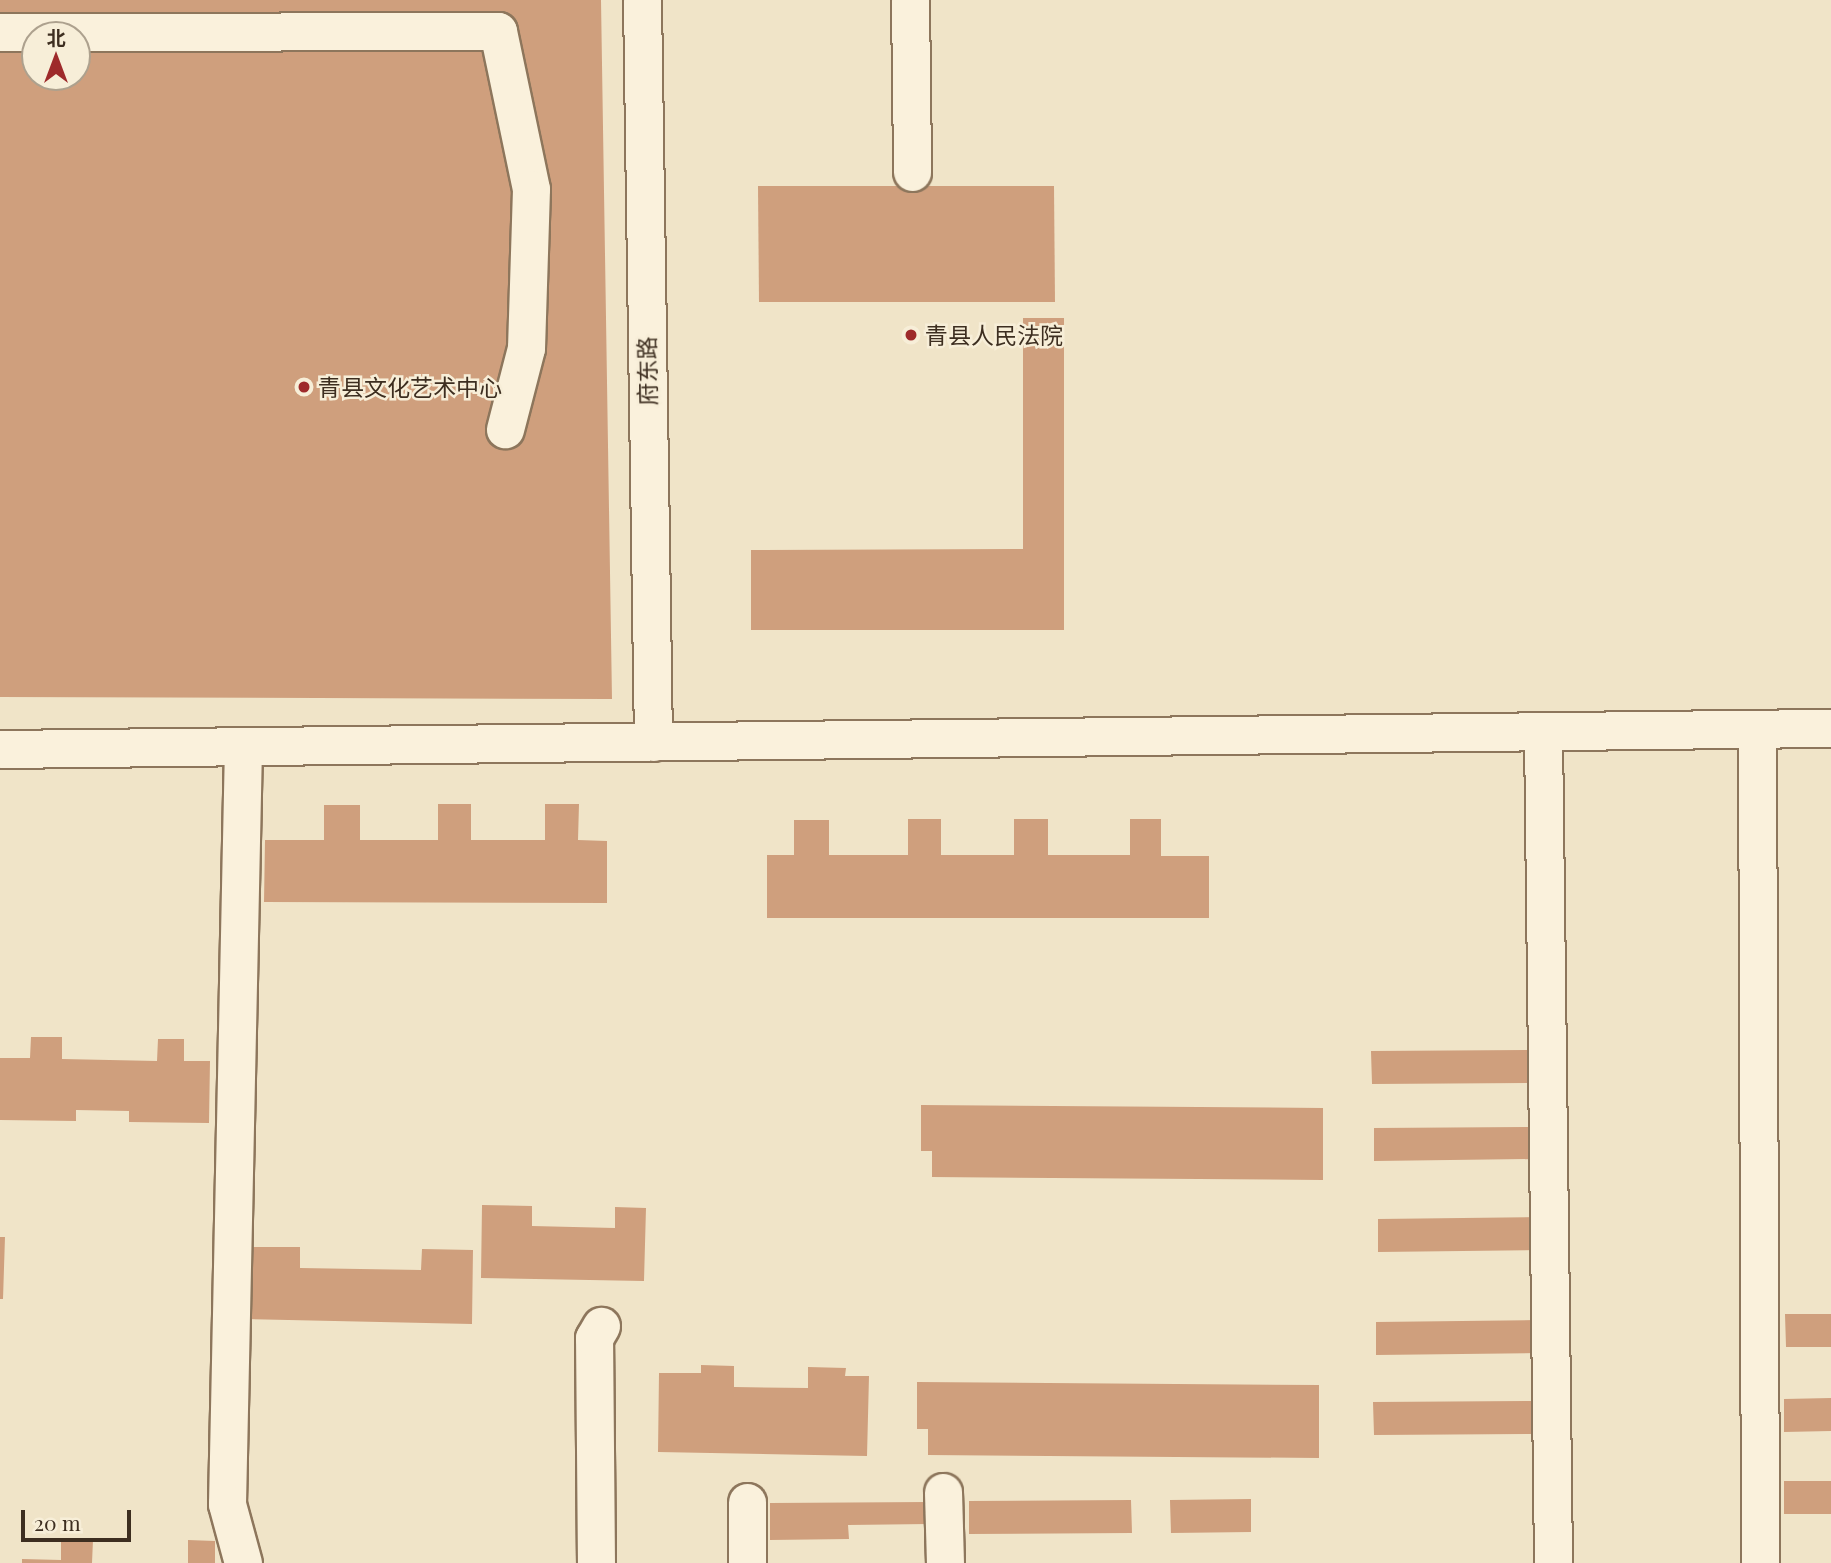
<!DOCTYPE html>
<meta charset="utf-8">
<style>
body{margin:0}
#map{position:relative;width:1831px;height:1563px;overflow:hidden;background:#f0e4c8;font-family:"Playfair Display","Noto Sans SC",serif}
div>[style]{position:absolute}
.building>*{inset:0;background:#cf9f7d}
.roads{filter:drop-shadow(2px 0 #8d765c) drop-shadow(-2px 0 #8d765c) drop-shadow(0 2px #8d765c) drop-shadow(0 -2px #8d765c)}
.minor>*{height:37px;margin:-18.5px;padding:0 18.5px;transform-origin:18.5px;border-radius:18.5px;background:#faf1dc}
.dots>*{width:19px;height:19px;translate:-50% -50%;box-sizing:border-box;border:4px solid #f7eed8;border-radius:50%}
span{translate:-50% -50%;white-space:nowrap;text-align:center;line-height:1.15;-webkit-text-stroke:5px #f7eed8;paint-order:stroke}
.poi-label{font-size:23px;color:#3d2e20}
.left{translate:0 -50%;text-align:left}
.street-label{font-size:23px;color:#3d2e20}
.north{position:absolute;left:21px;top:21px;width:70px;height:70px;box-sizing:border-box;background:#f7eed8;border:2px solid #ada18e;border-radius:50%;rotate:0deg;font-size:19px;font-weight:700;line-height:28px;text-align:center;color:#3d2e20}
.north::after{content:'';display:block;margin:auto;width:24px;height:32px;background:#9e2a2b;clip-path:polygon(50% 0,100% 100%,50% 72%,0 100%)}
.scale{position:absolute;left:21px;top:1510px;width:110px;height:32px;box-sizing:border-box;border:4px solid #3d2e20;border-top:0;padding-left:9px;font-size:21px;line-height:24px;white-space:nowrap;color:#3d2e20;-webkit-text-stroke:5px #f7eed8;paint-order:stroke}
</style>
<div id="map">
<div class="building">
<i style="clip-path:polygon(evenodd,0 0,601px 0,612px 699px,0 697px,0 0,35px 35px,77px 35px,77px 77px,35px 77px,35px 35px)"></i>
<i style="clip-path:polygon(758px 186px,1054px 186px,1055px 302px,759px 302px)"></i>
<i style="clip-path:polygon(1023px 318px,1064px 318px,1064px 630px,751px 630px,751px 550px,1023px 549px)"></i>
<i style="clip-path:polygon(438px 804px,471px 804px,471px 840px,545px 840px,545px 804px,579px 804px,578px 840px,607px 841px,607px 903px,264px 902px,265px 840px,324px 840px,324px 805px,360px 805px,360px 840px,438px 840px)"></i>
<i style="clip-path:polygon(908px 819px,941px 819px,941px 855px,1014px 855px,1014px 819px,1048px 819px,1048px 855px,1130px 855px,1130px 819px,1161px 819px,1161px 856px,1209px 856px,1209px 918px,767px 918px,767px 855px,794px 855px,794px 820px,829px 820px,829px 855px,908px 855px)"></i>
<i style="clip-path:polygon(31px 1037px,62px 1037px,62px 1059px,157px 1061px,158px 1039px,184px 1039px,184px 1061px,210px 1061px,209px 1123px,129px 1122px,129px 1111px,76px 1110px,76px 1121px,0 1120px,0 1058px,30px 1058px)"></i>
<i style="clip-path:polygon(1532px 1050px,1533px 1083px,1372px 1084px,1371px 1051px)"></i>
<i style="clip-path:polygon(921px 1105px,1323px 1108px,1323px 1180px,932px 1177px,932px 1151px,921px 1151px)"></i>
<i style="clip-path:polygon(1535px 1127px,1535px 1159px,1374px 1161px,1374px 1128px)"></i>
<i style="clip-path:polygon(482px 1205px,532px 1206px,532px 1226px,615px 1228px,615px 1207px,646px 1208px,644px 1281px,481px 1278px)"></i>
<i style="clip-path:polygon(1539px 1217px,1540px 1250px,1378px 1252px,1378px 1219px)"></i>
<i style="clip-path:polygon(0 1237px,5px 1237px,3px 1299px,0 1299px)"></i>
<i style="clip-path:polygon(250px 1247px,300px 1247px,300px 1268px,421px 1270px,422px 1249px,473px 1250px,472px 1324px,248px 1319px)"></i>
<i style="clip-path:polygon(1785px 1314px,1831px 1314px,1831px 1347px,1786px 1347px)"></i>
<i style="clip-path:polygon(1537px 1320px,1537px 1353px,1376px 1355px,1376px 1322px)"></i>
<i style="clip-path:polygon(701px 1365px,734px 1366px,734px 1387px,808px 1388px,808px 1367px,846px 1368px,845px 1376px,869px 1376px,867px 1456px,658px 1452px,659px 1373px,701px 1373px)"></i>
<i style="clip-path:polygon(917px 1382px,1319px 1385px,1319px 1458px,928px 1455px,928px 1429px,917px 1429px)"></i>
<i style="clip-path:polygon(1831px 1398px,1831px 1431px,1784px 1432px,1784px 1399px)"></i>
<i style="clip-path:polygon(1534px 1401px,1535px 1434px,1374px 1435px,1373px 1402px)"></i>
<i style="clip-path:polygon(1784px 1481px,1831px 1481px,1831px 1514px,1784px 1514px)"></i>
<i style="clip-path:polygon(1251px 1499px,1251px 1532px,1171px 1533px,1170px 1500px)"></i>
<i style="clip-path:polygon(1131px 1500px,1132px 1533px,969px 1534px,969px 1501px)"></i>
<i style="clip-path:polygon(928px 1502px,928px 1524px,848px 1525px,849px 1539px,770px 1540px,770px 1503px)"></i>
<i style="clip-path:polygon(61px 1539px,93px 1540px,92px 1563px,22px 1563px,22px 1559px,61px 1560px)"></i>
<i style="clip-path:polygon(188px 1540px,215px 1541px,215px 1563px,188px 1563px)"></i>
</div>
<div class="roads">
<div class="minor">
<i style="left:642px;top:0;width:742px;rotate:89.15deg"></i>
<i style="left:910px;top:0;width:172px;rotate:89.3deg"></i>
<i style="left:0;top:32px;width:498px;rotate:-0.1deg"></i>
<i style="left:498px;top:31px;width:161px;rotate:78.2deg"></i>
<i style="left:531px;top:189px;width:159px;rotate:91.8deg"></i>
<i style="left:526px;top:348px;width:84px;rotate:104.5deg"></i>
<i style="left:1757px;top:729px;width:834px;rotate:89.79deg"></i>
<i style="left:1543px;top:732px;width:831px;rotate:89.31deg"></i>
<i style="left:243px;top:746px;width:758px;rotate:91.21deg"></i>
<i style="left:227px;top:1504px;width:61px;rotate:74.8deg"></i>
<i style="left:0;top:749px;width:1831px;rotate:-0.66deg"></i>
<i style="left:943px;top:1492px;width:71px;rotate:88.4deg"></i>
<i style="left:747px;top:1502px;width:61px;rotate:90deg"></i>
<i style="left:596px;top:1563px;width:225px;rotate:-90.5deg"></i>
<i style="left:594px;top:1338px;width:14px;rotate:-60deg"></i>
</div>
</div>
<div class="dots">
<i style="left:911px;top:335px;background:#9e2a2b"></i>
<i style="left:304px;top:387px;background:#9e2a2b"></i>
</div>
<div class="poi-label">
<span class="left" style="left:925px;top:335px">青县人民法院</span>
<span class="left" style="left:318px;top:387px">青县文化艺术中心</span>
</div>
<div class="street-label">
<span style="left:647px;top:371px;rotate:-91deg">府东路</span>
</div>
<div class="north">北</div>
<div class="scale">20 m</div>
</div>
